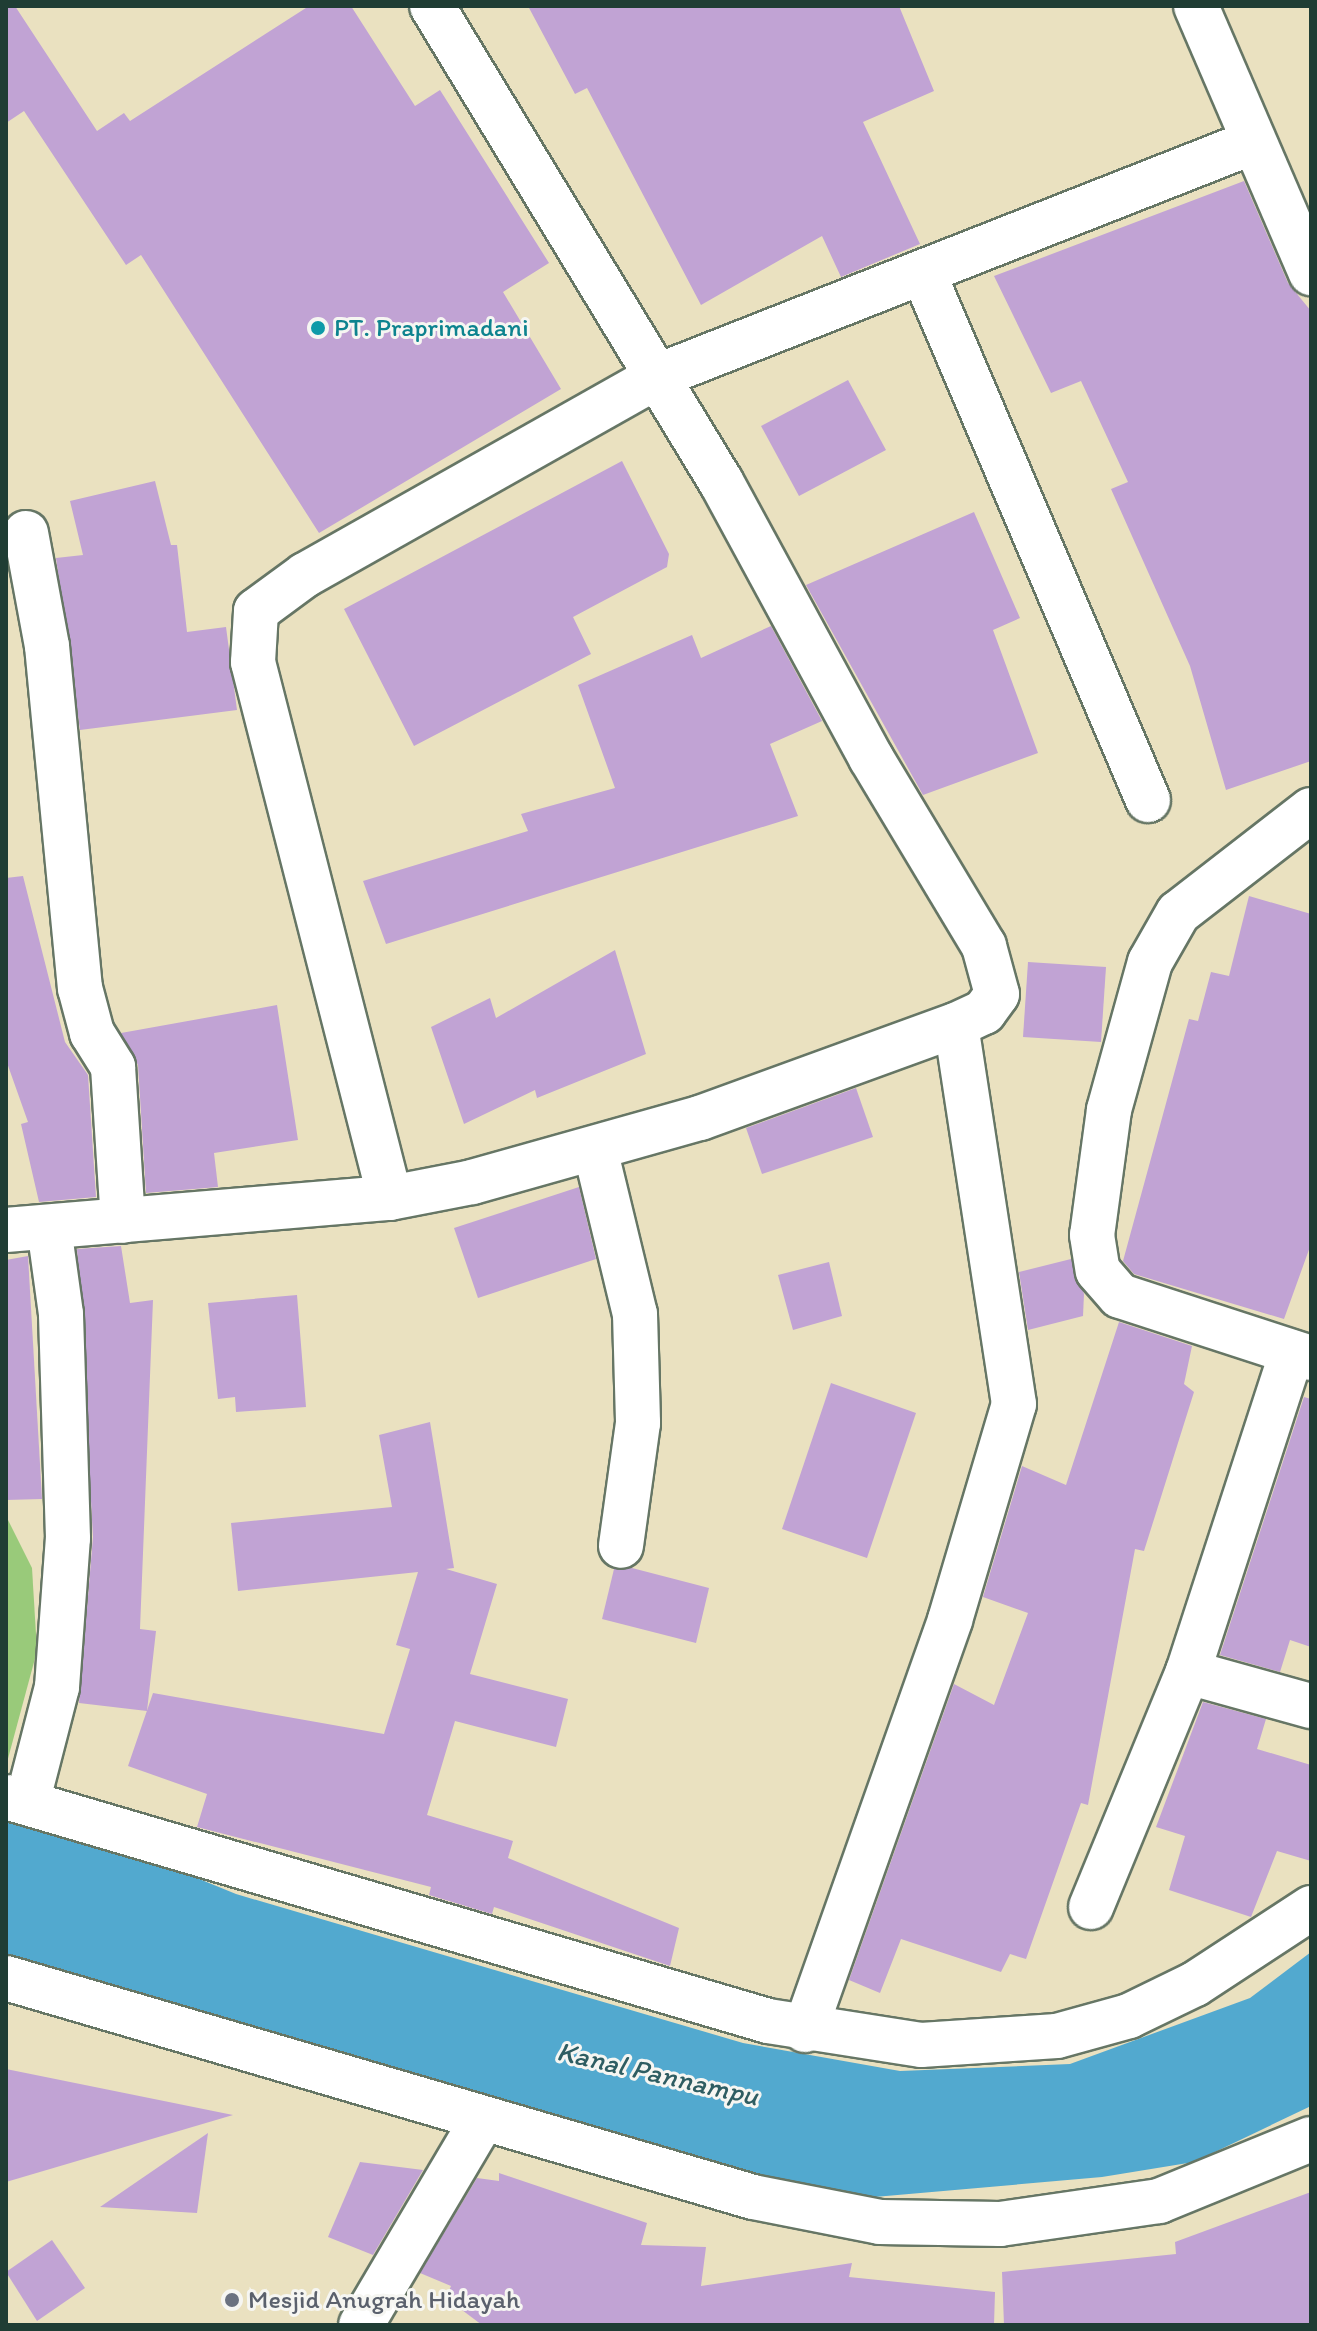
<!DOCTYPE html>
<style>
body{margin:0}
#map{position:relative;width:1317px;height:2331px;overflow:hidden;background:#eae1c0;font-family:Itim,sans-serif}
div>[style]{position:absolute}
.green>*{inset:0;background:#99ca7a}
.water>*{inset:0;background:#52a9cf}
.building>*{inset:0;background:#c1a3d4}
.roads{filter:drop-shadow(2px 0 #667665) drop-shadow(-2px 0 #667665) drop-shadow(0 2px #667665) drop-shadow(0 -2px #667665)}
.minor>*{height:44px;margin:-22px;padding:0 22px;transform-origin:22px;border-radius:22px;background:#fff}
.dots>*{width:22px;height:22px;translate:-50% -50%;box-sizing:border-box;border:4px solid #f6f6f2;border-radius:50%}
span{translate:-50% -50%;white-space:nowrap;text-align:center;line-height:1.15;-webkit-text-stroke:6px #f6f6f2;paint-order:stroke}
.culture-label{font-size:26px;color:#0d838f}
.left{translate:0 -50%;text-align:left}
.worship-label{font-size:26px;color:#5b616d}
.water-label{font-size:28px;color:#2e5d62;font-style:italic}
.frame{position:absolute;inset:0;border:8px solid #1f3d34;pointer-events:none}
</style>
<div id="map">
<div class="green">
<i style="clip-path:polygon(7px 1518px,32px 1568px,37px 1651px,6px 1766px)"></i>
</div>
<div class="water">
<i style="clip-path:polygon(6px 1813px,133px 1852px,236px 1894px,743px 2043px,900px 2071px,1070px 2064px,1250px 1998px,1311px 1952px,1311px 2106px,1194px 2162px,1102px 2177px,863px 2198px,793px 2185px,6px 1955px)"></i>
</div>
<div class="building">
<i style="clip-path:polygon(6px 6px,15px 6px,97px 131px,124px 113px,130px 121px,309px 6px,351px 6px,415px 106px,440px 90px,549px 263px,503px 292px,561px 389px,319px 533px,141px 255px,126px 265px,24px 111px,6px 123px)"></i>
<i style="clip-path:polygon(528px 6px,899px 6px,934px 91px,863px 122px,920px 244px,841px 277px,822px 236px,701px 305px,587px 88px,575px 94px)"></i>
<i style="clip-path:polygon(1244px 181px,1288px 283px,1311px 311px,1311px 761px,1226px 790px,1190px 666px,1111px 489px,1128px 482px,1081px 381px,1051px 393px,994px 276px)"></i>
<i style="clip-path:polygon(848px 380px,886px 450px,799px 496px,761px 426px)"></i>
<i style="clip-path:polygon(622px 461px,669px 554px,667px 567px,573px 617px,591px 654px,414px 746px,344px 609px)"></i>
<i style="clip-path:polygon(155px 481px,171px 545px,177px 545px,187px 632px,226px 627px,237px 710px,80px 730px,56px 558px,83px 555px,70px 501px)"></i>
<i style="clip-path:polygon(974px 512px,1020px 618px,993px 630px,1038px 753px,923px 795px,806px 585px)"></i>
<i style="clip-path:polygon(771px 626px,822px 721px,770px 744px,798px 816px,386px 944px,363px 881px,528px 831px,521px 814px,615px 788px,578px 685px,692px 635px,701px 658px)"></i>
<i style="clip-path:polygon(23px 876px,65px 1042px,88px 1075px,96px 1197px,39px 1202px,21px 1124px,28px 1122px,6px 1060px,6px 878px)"></i>
<i style="clip-path:polygon(1249px 896px,1311px 914px,1311px 1244px,1284px 1319px,1134px 1274px,1123px 1261px,1189px 1019px,1198px 1021px,1211px 972px,1229px 976px)"></i>
<i style="clip-path:polygon(615px 950px,646px 1054px,537px 1098px,535px 1090px,464px 1124px,431px 1027px,490px 998px,496px 1018px)"></i>
<i style="clip-path:polygon(1028px 962px,1106px 967px,1101px 1042px,1023px 1037px)"></i>
<i style="clip-path:polygon(277px 1005px,298px 1140px,214px 1153px,218px 1187px,146px 1193px,138px 1065px,121px 1033px)"></i>
<i style="clip-path:polygon(856px 1088px,873px 1137px,762px 1174px,746px 1128px)"></i>
<i style="clip-path:polygon(579px 1187px,596px 1259px,478px 1298px,454px 1228px)"></i>
<i style="clip-path:polygon(121px 1246px,130px 1303px,153px 1300px,140px 1629px,156px 1631px,147px 1711px,79px 1703px,93px 1537px,77px 1249px)"></i>
<i style="clip-path:polygon(28px 1256px,42px 1499px,6px 1500px,6px 1260px)"></i>
<i style="clip-path:polygon(1071px 1259px,1084px 1294px,1083px 1316px,1028px 1330px,1019px 1272px)"></i>
<i style="clip-path:polygon(829px 1262px,842px 1316px,793px 1330px,778px 1275px)"></i>
<i style="clip-path:polygon(297px 1295px,306px 1407px,236px 1412px,235px 1397px,218px 1399px,208px 1303px)"></i>
<i style="clip-path:polygon(1119px 1322px,1192px 1346px,1184px 1384px,1194px 1392px,1144px 1551px,1135px 1549px,1088px 1805px,1081px 1803px,1026px 1959px,1010px 1954px,1001px 1972px,901px 1939px,880px 1993px,849px 1980px,954px 1684px,994px 1705px,1028px 1613px,983px 1597px,1022px 1466px,1066px 1485px)"></i>
<i style="clip-path:polygon(831px 1383px,916px 1413px,867px 1558px,782px 1529px)"></i>
<i style="clip-path:polygon(1304px 1397px,1311px 1399px,1311px 1647px,1290px 1640px,1280px 1672px,1220px 1655px)"></i>
<i style="clip-path:polygon(430px 1422px,454px 1568px,446px 1569px,497px 1584px,470px 1674px,568px 1699px,556px 1747px,455px 1721px,427px 1815px,513px 1841px,508px 1858px,679px 1928px,670px 1966px,494px 1907px,492px 1914px,429px 1895px,431px 1887px,197px 1827px,207px 1794px,128px 1766px,153px 1693px,384px 1734px,410px 1649px,396px 1645px,418px 1572px,238px 1591px,231px 1523px,392px 1507px,379px 1435px)"></i>
<i style="clip-path:polygon(632px 1568px,709px 1588px,696px 1643px,602px 1619px,614px 1569px)"></i>
<i style="clip-path:polygon(1203px 1702px,1266px 1719px,1257px 1749px,1311px 1765px,1311px 1861px,1277px 1851px,1251px 1917px,1169px 1890px,1185px 1836px,1156px 1827px)"></i>
<i style="clip-path:polygon(6px 2069px,233px 2115px,6px 2182px)"></i>
<i style="clip-path:polygon(208px 2133px,197px 2213px,100px 2207px)"></i>
<i style="clip-path:polygon(360px 2162px,423px 2170px,373px 2255px,328px 2237px)"></i>
<i style="clip-path:polygon(499px 2173px,647px 2223px,641px 2245px,706px 2247px,701px 2286px,852px 2263px,849px 2277px,995px 2292px,994px 2325px,482px 2325px,446px 2298px,451px 2286px,420px 2273px,477px 2178px,499px 2181px)"></i>
<i style="clip-path:polygon(1311px 2192px,1311px 2325px,1004px 2325px,1002px 2272px,1176px 2254px,1175px 2242px)"></i>
<i style="clip-path:polygon(52px 2240px,85px 2288px,37px 2321px,6px 2272px)"></i>
</div>
<div class="roads">
<div class="minor">
<i style="left:1196px;top:6px;width:291px;rotate:66.7deg"></i>
<i style="left:923px;top:272px;width:574px;rotate:66.92deg"></i>
<i style="left:26px;top:533px;width:115px;rotate:79.5deg"></i>
<i style="left:47px;top:646px;width:344px;rotate:84.5deg"></i>
<i style="left:80px;top:988px;width:47px;rotate:75.1deg"></i>
<i style="left:92px;top:1033px;width:40px;rotate:58deg"></i>
<i style="left:113px;top:1067px;width:154px;rotate:86.3deg"></i>
<i style="left:1311px;top:810px;width:168px;rotate:142.2deg"></i>
<i style="left:1178px;top:913px;width:56px;rotate:119.7deg"></i>
<i style="left:1150px;top:962px;width:154px;rotate:105.5deg"></i>
<i style="left:1109px;top:1110px;width:126px;rotate:97.7deg"></i>
<i style="left:1092px;top:1235px;width:36px;rotate:81deg"></i>
<i style="left:1098px;top:1271px;width:33px;rotate:49deg"></i>
<i style="left:1120px;top:1296px;width:201px;rotate:18deg"></i>
<i style="left:595px;top:1149px;width:170px;rotate:76.4deg"></i>
<i style="left:635px;top:1314px;width:109px;rotate:88.4deg"></i>
<i style="left:638px;top:1423px;width:124px;rotate:97.9deg"></i>
<i style="left:390px;top:1198px;width:553px;rotate:-104.34deg"></i>
<i style="left:253px;top:662px;width:51px;rotate:-86.6deg"></i>
<i style="left:256px;top:611px;width:61px;rotate:-36.3deg"></i>
<i style="left:305px;top:575px;width:405px;rotate:-29.4deg"></i>
<i style="left:658px;top:376px;width:639px;rotate:-21.47deg"></i>
<i style="left:6px;top:1230px;width:385px;rotate:-4.8deg"></i>
<i style="left:390px;top:1198px;width:84px;rotate:-11deg"></i>
<i style="left:472px;top:1182px;width:237px;rotate:-15.7deg"></i>
<i style="left:700px;top:1118px;width:272px;rotate:-20deg"></i>
<i style="left:956px;top:1025px;width:31px;rotate:-25deg"></i>
<i style="left:984px;top:1012px;width:22px;rotate:-54deg"></i>
<i style="left:997px;top:994px;width:50px;rotate:-105.2deg"></i>
<i style="left:984px;top:946px;width:219px;rotate:-121deg"></i>
<i style="left:871px;top:758px;width:314px;rotate:-118.5deg"></i>
<i style="left:721px;top:482px;width:557px;rotate:-121.26deg"></i>
<i style="left:1188px;top:1672px;width:128px;rotate:15.5deg"></i>
<i style="left:6px;top:1797px;width:794px;rotate:16.38deg"></i>
<i style="left:768px;top:2021px;width:155px;rotate:8.9deg"></i>
<i style="left:921px;top:2045px;width:136px;rotate:-3.8deg"></i>
<i style="left:1057px;top:2036px;width:75px;rotate:-15.5deg"></i>
<i style="left:1129px;top:2016px;width:73px;rotate:-25.9deg"></i>
<i style="left:1195px;top:1984px;width:139px;rotate:-33.2deg"></i>
<i style="left:27px;top:1803px;width:120px;rotate:-75.5deg"></i>
<i style="left:57px;top:1687px;width:149px;rotate:-85.8deg"></i>
<i style="left:68px;top:1538px;width:224px;rotate:-91.8deg"></i>
<i style="left:61px;top:1314px;width:87px;rotate:-97.9deg"></i>
<i style="left:1091px;top:1907px;width:254px;rotate:-67.6deg"></i>
<i style="left:1188px;top:1672px;width:336px;rotate:-72deg"></i>
<i style="left:6px;top:1978px;width:778px;rotate:16.34deg"></i>
<i style="left:753px;top:2197px;width:129px;rotate:11.1deg"></i>
<i style="left:880px;top:2222px;width:120px;rotate:1deg"></i>
<i style="left:1000px;top:2224px;width:161px;rotate:-8.2deg"></i>
<i style="left:1159px;top:2201px;width:164px;rotate:-22.2deg"></i>
<i style="left:805px;top:2030px;width:435px;rotate:-70.5deg"></i>
<i style="left:950px;top:1620px;width:225px;rotate:-73.5deg"></i>
<i style="left:1014px;top:1404px;width:383px;rotate:-98.7deg"></i>
<i style="left:361px;top:2325px;width:238px;rotate:-59.4deg"></i>
</div>
</div>
<div class="dots">
<i style="left:318px;top:328px;background:#0f9aa8"></i>
<i style="left:232px;top:2300px;background:#6b7280"></i>
</div>
<div class="culture-label">
<span class="left" style="left:334px;top:328px">PT. Praprimadani</span>
</div>
<div class="worship-label">
<span class="left" style="left:248px;top:2300px">Mesjid Anugrah Hidayah</span>
</div>
<div class="water-label">
<span style="left:658px;top:2073px;rotate:13deg">Kanal Pannampu</span>
</div>
<div class="frame"></div>
</div>
